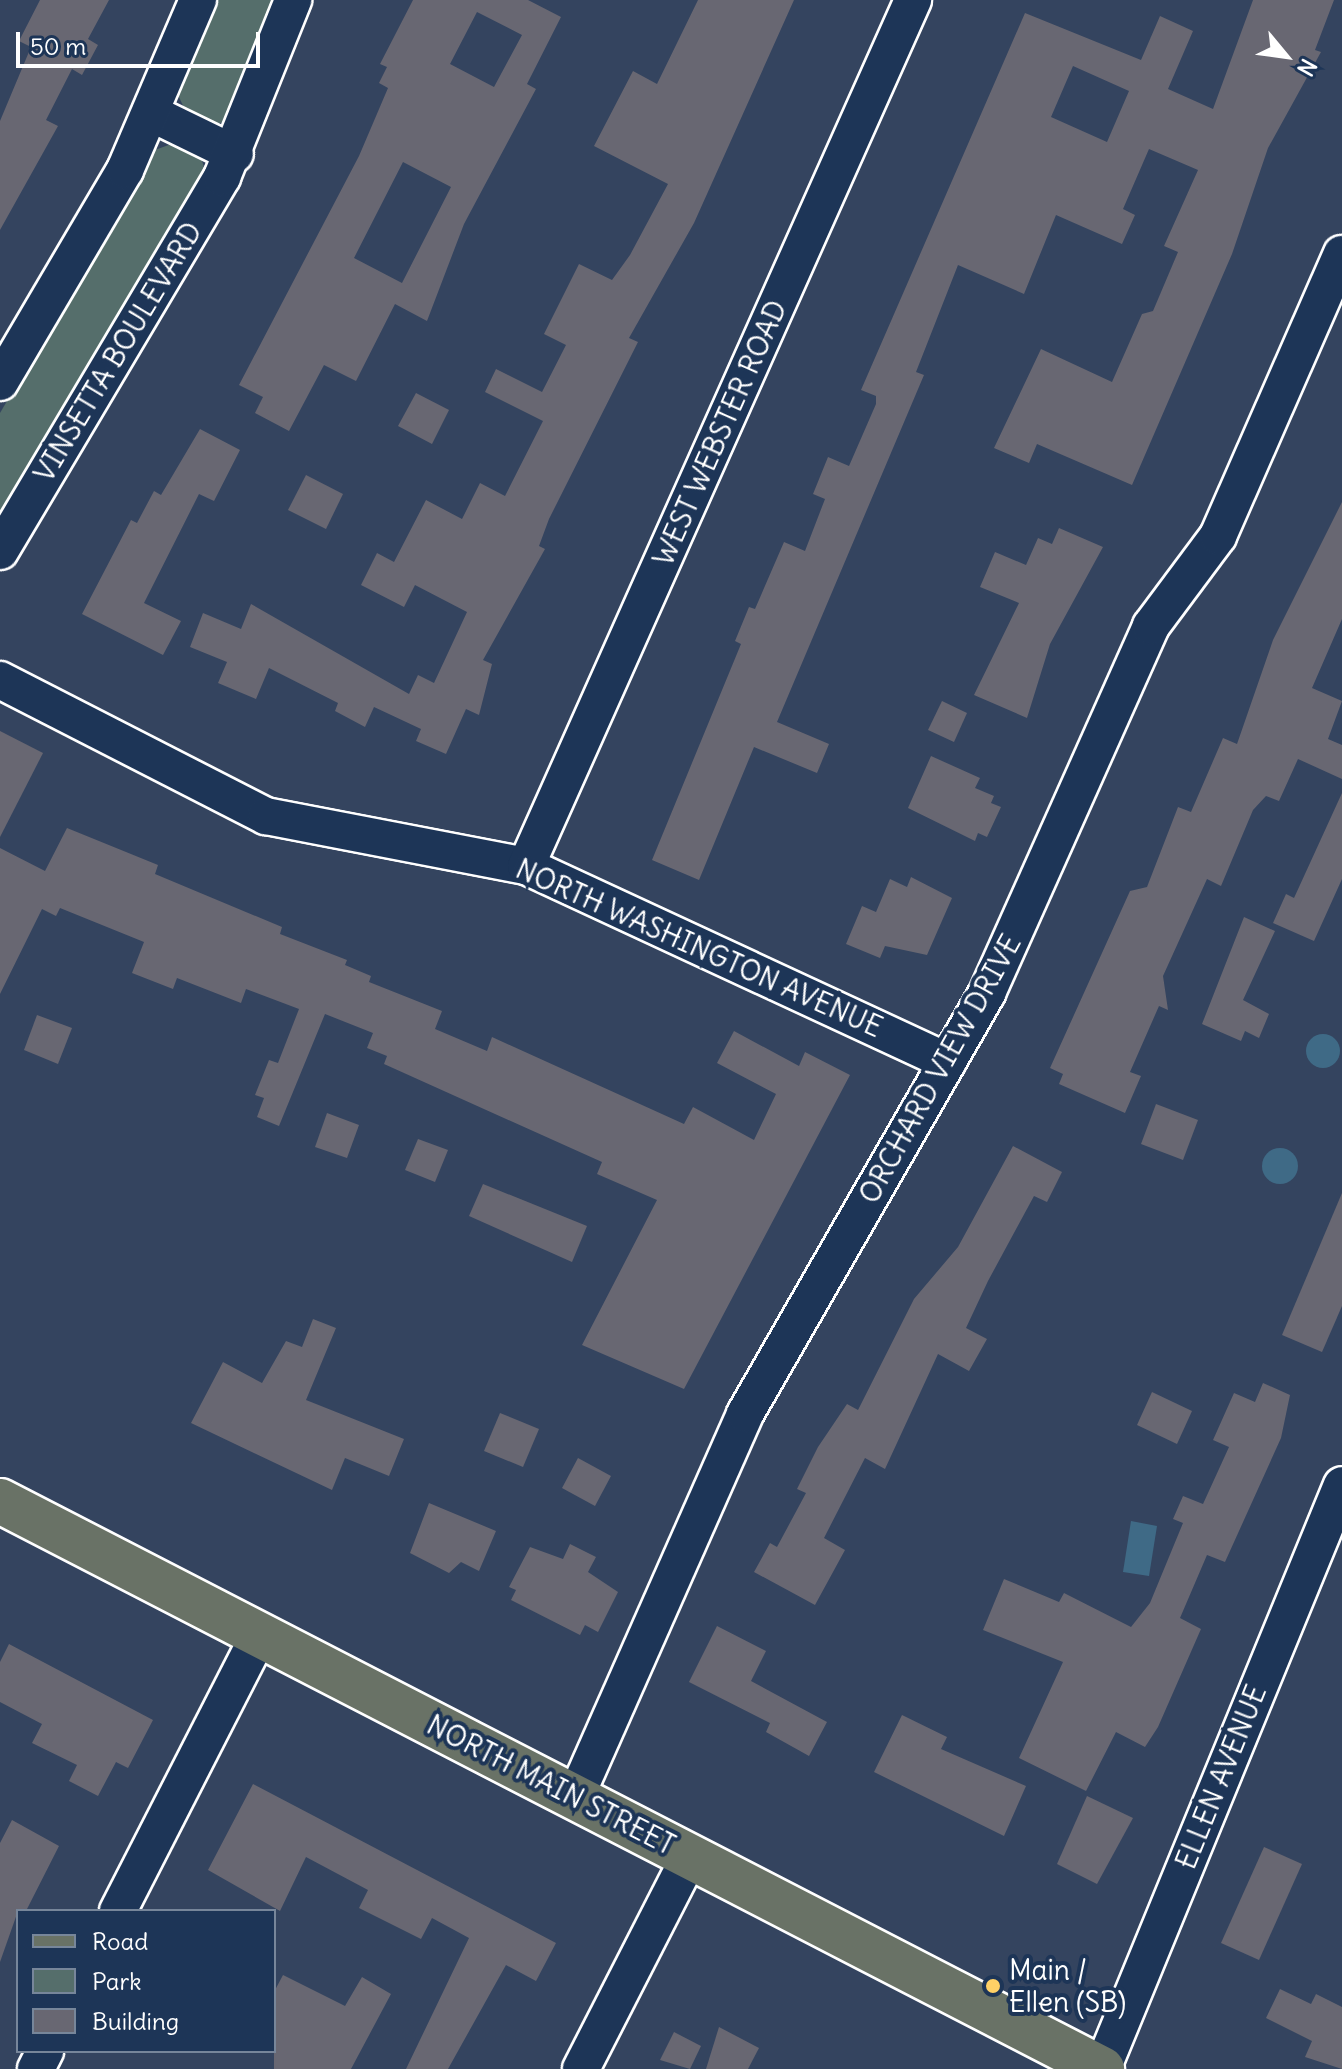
<!DOCTYPE html>
<style>
body{margin:0}
#map{position:relative;width:1342px;height:2069px;overflow:hidden;background:#34445f;font-family:Delius,sans-serif}
div>[style]{position:absolute}
.green>*{inset:0;background:#556e6b}
.water>*{inset:0;background:#3f6a86}
.round{border-radius:50%}
.building>*{inset:0;background:#686772}
.roads{filter:drop-shadow(2px 0 #fff) drop-shadow(-2px 0 #fff) drop-shadow(0 2px #fff) drop-shadow(0 -2px #fff)}
.minor>*{height:36px;margin:-18px;padding:0 18px;transform-origin:18px;border-radius:18px;background:#1d3557}
.major>*{height:44px;margin:-22px;padding:0 22px;transform-origin:22px;border-radius:22px;background:#697266}
.dots>*{width:22px;height:22px;translate:-50% -50%;box-sizing:border-box;border:4px solid #1d3557;border-radius:50%}
span{translate:-50% -50%;white-space:nowrap;text-align:center;line-height:1.15;-webkit-text-stroke:8px #1d3557;paint-order:stroke}
.street-label{font-size:28px;color:#fff}
.poi-label{font-size:28px;color:#fff}
.left{translate:0 -50%;text-align:left}
.legend{position:absolute;left:16px;top:1909px;width:260px;height:144px;box-sizing:border-box;background:#1d3557;border:2px solid #77869a;margin:0;padding:10px 14px;list-style:none;font-size:24px;color:#fff}
.legend li{display:flex;align-items:center;gap:16px;height:40px}
.legend b{width:40px;border:2px solid #77869a}
.north{position:absolute;left:1246px;top:16px;width:80px;height:80px;-webkit-text-stroke:6px #1d3557;paint-order:stroke;rotate:119deg;font-size:22px;font-weight:700;line-height:32px;text-align:center;color:#fff}
.north::after{content:'';display:block;margin:auto;width:28px;height:36px;background:#fff;clip-path:polygon(50% 0,100% 100%,50% 72%,0 100%)}
.scale{position:absolute;left:16px;top:32px;width:244px;height:36px;box-sizing:border-box;border:4px solid #fff;border-top:0;padding-left:10px;font-size:24px;line-height:28px;white-space:nowrap;color:#fff;-webkit-text-stroke:6px #1d3557;paint-order:stroke}
</style>
<div id="map">
<div class="green">
<i style="clip-path:polygon(214px 0,278px 0,228px 121px,216px 124px,186px 112px,178px 95px)"></i>
<i style="clip-path:polygon(174px 143px,200px 154px,206px 174px,0 522px,0 413px,155px 150px)"></i>
</div>
<div class="water">
<i class="round" style="left:1306px;top:1034px;width:34px;height:34px"></i>
<i class="round" style="left:1262px;top:1148px;width:36px;height:36px"></i>
<i style="clip-path:polygon(1131px 1521px,1157px 1526px,1149px 1576px,1123px 1572px)"></i>
</div>
<div class="building">
<i style="clip-path:polygon(40px 0,109px 0,88px 39px,98px 45px,82px 75px,72px 69px,46px 120px,58px 126px,0 230px,0 121px,31px 47px,19px 41px)"></i>
<i style="clip-path:polygon(evenodd,413px 0,528px 0,561px 17px,527px 84px,536px 89px,464px 224px,427px 321px,395px 304px,356px 381px,324px 365px,289px 431px,255px 413px,263px 397px,239px 385px,359px 156px,388px 88px,379px 83px,387px 67px,380px 64px,413px 0,477px 12px,522px 35px,494px 87px,450px 64px,477px 12px,413px 0,403px 162px,451px 187px,402px 283px,354px 258px,403px 162px)"></i>
<i style="clip-path:polygon(698px 0,794px 0,694px 223px,629px 338px,638px 342px,549px 519px,539px 546px,545px 549px,483px 660px,492px 664px,479px 715px,466px 709px,446px 754px,416px 741px,421px 729px,374px 707px,365px 727px,335px 711px,338px 703px,269px 668px,256px 699px,218px 683px,227px 662px,190px 647px,203px 613px,241px 629px,251px 604px,409px 694px,418px 675px,434px 683px,467px 612px,415px 585px,404px 607px,361px 585px,377px 553px,394px 562px,426px 500px,462px 519px,480px 483px,505px 496px,543px 421px,485px 392px,496px 369px,542px 392px,566px 345px,544px 334px,579px 264px,612px 280px,630px 255px,668px 184px,594px 146px,633px 71px,657px 84px)"></i>
<i style="clip-path:polygon(evenodd,1253px 0,1334px 0,1315px 50px,1321px 52px,1268px 148px,1232px 254px,1132px 485px,1037px 444px,1029px 463px,994px 448px,1041px 349px,1112px 382px,1142px 314px,1153px 311px,1178px 252px,1164px 246px,1198px 170px,1149px 149px,1123px 209px,1135px 215px,1122px 244px,1056px 215px,1024px 294px,958px 265px,916px 372px,924px 375px,777px 722px,829px 744px,817px 773px,754px 747px,699px 880px,652px 860px,741px 644px,735px 641px,749px 607px,755px 609px,784px 542px,805px 551px,825px 499px,813px 494px,828px 457px,849px 466px,876px 404px,876px 396px,861px 390px,1025px 13px,1141px 60px,1160px 16px,1193px 31px,1168px 89px,1213px 109px,1253px 0,1073px 66px,1129px 91px,1107px 142px,1051px 117px,1073px 66px)"></i>
<i style="clip-path:polygon(416px 393px,449px 410px,432px 444px,398px 426px)"></i>
<i style="clip-path:polygon(200px 429px,240px 450px,214px 501px,199px 494px,144px 603px,181px 621px,163px 655px,82px 614px,131px 520px,137px 523px,154px 491px,161px 495px)"></i>
<i style="clip-path:polygon(306px 475px,343px 494px,326px 529px,288px 510px)"></i>
<i style="clip-path:polygon(1342px 502px,1342px 619px,1312px 688px,1342px 701px,1328px 739px,1342px 745px,1342px 779px,1298px 759px,1279px 801px,1266px 796px,1253px 810px,1221px 886px,1207px 879px,1163px 976px,1168px 1010px,1159px 1006px,1130px 1072px,1141px 1076px,1125px 1113px,1059px 1084px,1063px 1074px,1050px 1068px,1130px 891px,1147px 887px,1178px 807px,1191px 812px,1223px 738px,1237px 744px,1273px 640px)"></i>
<i style="clip-path:polygon(1059px 528px,1103px 547px,1050px 644px,1027px 718px,974px 695px,1019px 603px,980px 587px,995px 552px,1026px 565px,1038px 538px,1052px 544px)"></i>
<i style="clip-path:polygon(942px 701px,967px 713px,954px 742px,928px 730px)"></i>
<i style="clip-path:polygon(0 731px,43px 753px,0 837px)"></i>
<i style="clip-path:polygon(931px 756px,980px 778px,975px 788px,994px 796px,991px 803px,1001px 807px,987px 837px,978px 833px,975px 841px,908px 808px)"></i>
<i style="clip-path:polygon(1342px 793px,1342px 879px,1314px 941px,1273px 923px,1286px 894px,1294px 898px)"></i>
<i style="clip-path:polygon(67px 828px,158px 865px,155px 874px,282px 927px,280px 934px,347px 960px,345px 965px,371px 976px,369px 982px,442px 1011px,435px 1029px,487px 1051px,492px 1037px,684px 1124px,693px 1107px,754px 1140px,776px 1094px,717px 1063px,734px 1031px,799px 1066px,805px 1052px,850px 1075px,684px 1389px,582px 1345px,657px 1200px,597px 1174px,602px 1162px,384px 1064px,387px 1056px,367px 1048px,373px 1033px,325px 1014px,279px 1126px,257px 1117px,264px 1098px,255px 1095px,269px 1060px,278px 1063px,299px 1009px,246px 989px,241px 1003px,177px 978px,173px 989px,132px 973px,144px 942px,60px 908px,56px 916px,42px 909px,0 994px,0 848px,45px 871px)"></i>
<i style="clip-path:polygon(911px 877px,952px 898px,927px 955px,885px 946px,880px 958px,846px 944px,862px 906px,876px 912px,890px 879px,907px 887px)"></i>
<i style="clip-path:polygon(1244px 917px,1275px 931px,1243px 1000px,1269px 1014px,1259px 1038px,1245px 1031px,1241px 1041px,1202px 1024px)"></i>
<i style="clip-path:polygon(37px 1015px,72px 1028px,58px 1064px,24px 1050px)"></i>
<i style="clip-path:polygon(1156px 1104px,1198px 1120px,1183px 1160px,1141px 1144px)"></i>
<i style="clip-path:polygon(327px 1113px,359px 1125px,347px 1158px,315px 1147px)"></i>
<i style="clip-path:polygon(418px 1139px,448px 1150px,435px 1182px,405px 1170px)"></i>
<i style="clip-path:polygon(1013px 1146px,1062px 1172px,1047px 1202px,1034px 1196px,988px 1281px,966px 1328px,987px 1339px,969px 1371px,938px 1354px,885px 1469px,865px 1458px,824px 1538px,845px 1550px,815px 1605px,754px 1572px,770px 1543px,777px 1547px,806px 1493px,797px 1489px,818px 1447px,847px 1404px,858px 1410px,914px 1299px,958px 1247px)"></i>
<i style="clip-path:polygon(483px 1184px,587px 1226px,572px 1262px,469px 1216px)"></i>
<i style="clip-path:polygon(1342px 1193px,1342px 1306px,1322px 1352px,1282px 1335px)"></i>
<i style="clip-path:polygon(313px 1319px,336px 1328px,306px 1400px,404px 1439px,389px 1476px,345px 1458px,332px 1490px,191px 1423px,223px 1362px,262px 1383px,286px 1341px,302px 1347px)"></i>
<i style="clip-path:polygon(1263px 1383px,1290px 1395px,1281px 1438px,1225px 1562px,1207px 1555px,1180px 1618px,1201px 1629px,1158px 1727px,1145px 1747px,1116px 1732px,1086px 1791px,1019px 1758px,1063px 1662px,983px 1630px,1004px 1579px,1059px 1602px,1064px 1593px,1131px 1627px,1150px 1603px,1183px 1523px,1173px 1519px,1183px 1496px,1203px 1504px,1229px 1447px,1213px 1440px,1234px 1393px,1255px 1402px)"></i>
<i style="clip-path:polygon(1152px 1392px,1192px 1411px,1177px 1444px,1137px 1425px)"></i>
<i style="clip-path:polygon(500px 1413px,539px 1429px,523px 1467px,484px 1451px)"></i>
<i style="clip-path:polygon(578px 1458px,611px 1476px,595px 1506px,562px 1488px)"></i>
<i style="clip-path:polygon(429px 1503px,496px 1531px,479px 1571px,461px 1562px,449px 1573px,410px 1553px)"></i>
<i style="clip-path:polygon(570px 1544px,596px 1557px,588px 1572px,618px 1592px,598px 1632px,585px 1625px,580px 1635px,511px 1600px,516px 1590px,509px 1587px,530px 1547px,563px 1559px)"></i>
<i style="clip-path:polygon(717px 1626px,766px 1651px,751px 1681px,827px 1722px,809px 1756px,766px 1732px,770px 1723px,689px 1682px)"></i>
<i style="clip-path:polygon(9px 1644px,153px 1720px,128px 1768px,116px 1762px,98px 1796px,69px 1781px,77px 1765px,32px 1743px,42px 1724px,0 1702px,0 1662px)"></i>
<i style="clip-path:polygon(902px 1715px,947px 1737px,941px 1749px,1026px 1786px,1004px 1836px,874px 1772px)"></i>
<i style="clip-path:polygon(253px 1784px,556px 1943px,536px 1981px,506px 1965px,448px 2069px,406px 2069px,469px 1938px,432px 1918px,421px 1939px,359px 1908px,368px 1890px,306px 1857px,280px 1911px,208px 1870px)"></i>
<i style="clip-path:polygon(1087px 1796px,1133px 1818px,1097px 1884px,1057px 1864px)"></i>
<i style="clip-path:polygon(12px 1820px,59px 1846px,26px 1911px,18px 1911px,0 1962px,0 1843px)"></i>
<i style="clip-path:polygon(1264px 1847px,1302px 1864px,1259px 1960px,1221px 1943px)"></i>
<i style="clip-path:polygon(283px 1975px,345px 2006px,362px 1977px,391px 1994px,351px 2069px,274px 2069px,274px 1992px)"></i>
<i style="clip-path:polygon(1280px 1989px,1311px 2004px,1316px 1994px,1342px 2007px,1342px 2069px,1305px 2057px,1312px 2041px,1266px 2018px)"></i>
<i style="clip-path:polygon(719px 2027px,759px 2048px,748px 2069px,706px 2069px)"></i>
<i style="clip-path:polygon(674px 2032px,701px 2046px,690px 2069px,660px 2060px)"></i>
</div>
<div class="roads">
<div class="minor">
<i style="left:153px;top:114px;width:91px;rotate:26deg"></i>
<i style="left:0;top:382px;width:246px;rotate:-59.5deg"></i>
<i style="left:125px;top:170px;width:185px;rotate:-66.8deg"></i>
<i style="left:0;top:551px;width:435px;rotate:-59.3deg"></i>
<i style="left:222px;top:177px;width:191px;rotate:-68.1deg"></i>
<i style="left:0;top:680px;width:299px;rotate:27.1deg"></i>
<i style="left:266px;top:816px;width:265px;rotate:10.9deg"></i>
<i style="left:526px;top:866px;width:465px;rotate:24.9deg"></i>
<i style="left:526px;top:866px;width:949px;rotate:-65.92deg"></i>
<i style="left:575px;top:1798px;width:420px;rotate:-66.1deg"></i>
<i style="left:745px;top:1414px;width:486px;rotate:-60.1deg"></i>
<i style="left:987px;top:993px;width:402px;rotate:-65.9deg"></i>
<i style="left:1151px;top:626px;width:112px;rotate:-53.3deg"></i>
<i style="left:1218px;top:536px;width:308px;rotate:-66.3deg"></i>
<i style="left:118px;top:1911px;width:311px;rotate:-62.9deg"></i>
<i style="left:36px;top:2069px;width:20px;rotate:-63deg"></i>
<i style="left:581px;top:2069px;width:239px;rotate:-62.9deg"></i>
<i style="left:1102px;top:2069px;width:631px;rotate:-67.66deg"></i>
</div>
<div class="major">
<i style="left:0;top:1501px;width:1240px;rotate:27.27deg"></i>
</div>
</div>
<div class="dots">
<i style="left:993px;top:1986px;background:#ffd166"></i>
</div>
<div class="street-label">
<span style="left:118px;top:352px;rotate:-59deg">VINSETTA BOULEVARD</span>
<span style="left:720px;top:433px;rotate:-66deg">WEST WEBSTER ROAD</span>
<span style="left:699px;top:948px;rotate:24deg">NORTH WASHINGTON AVENUE</span>
<span style="left:940px;top:1069px;rotate:-61deg">ORCHARD VIEW DRIVE</span>
<span style="left:1221px;top:1777px;rotate:-68deg">ELLEN AVENUE</span>
<span style="left:551px;top:1785px;rotate:27deg">NORTH MAIN STREET</span>
</div>
<div class="poi-label">
<span class="left" style="left:1009px;top:1986px">Main /<br>Ellen (SB)</span>
</div>
<ul class="legend">
<li><b style="height:10px;background:#697266"></b>Road</li>
<li><b style="height:22px;background:#556e6b"></b>Park</li>
<li><b style="height:22px;background:#686772"></b>Building</li>
</ul>
<div class="north">N</div>
<div class="scale">50 m</div>
</div>
